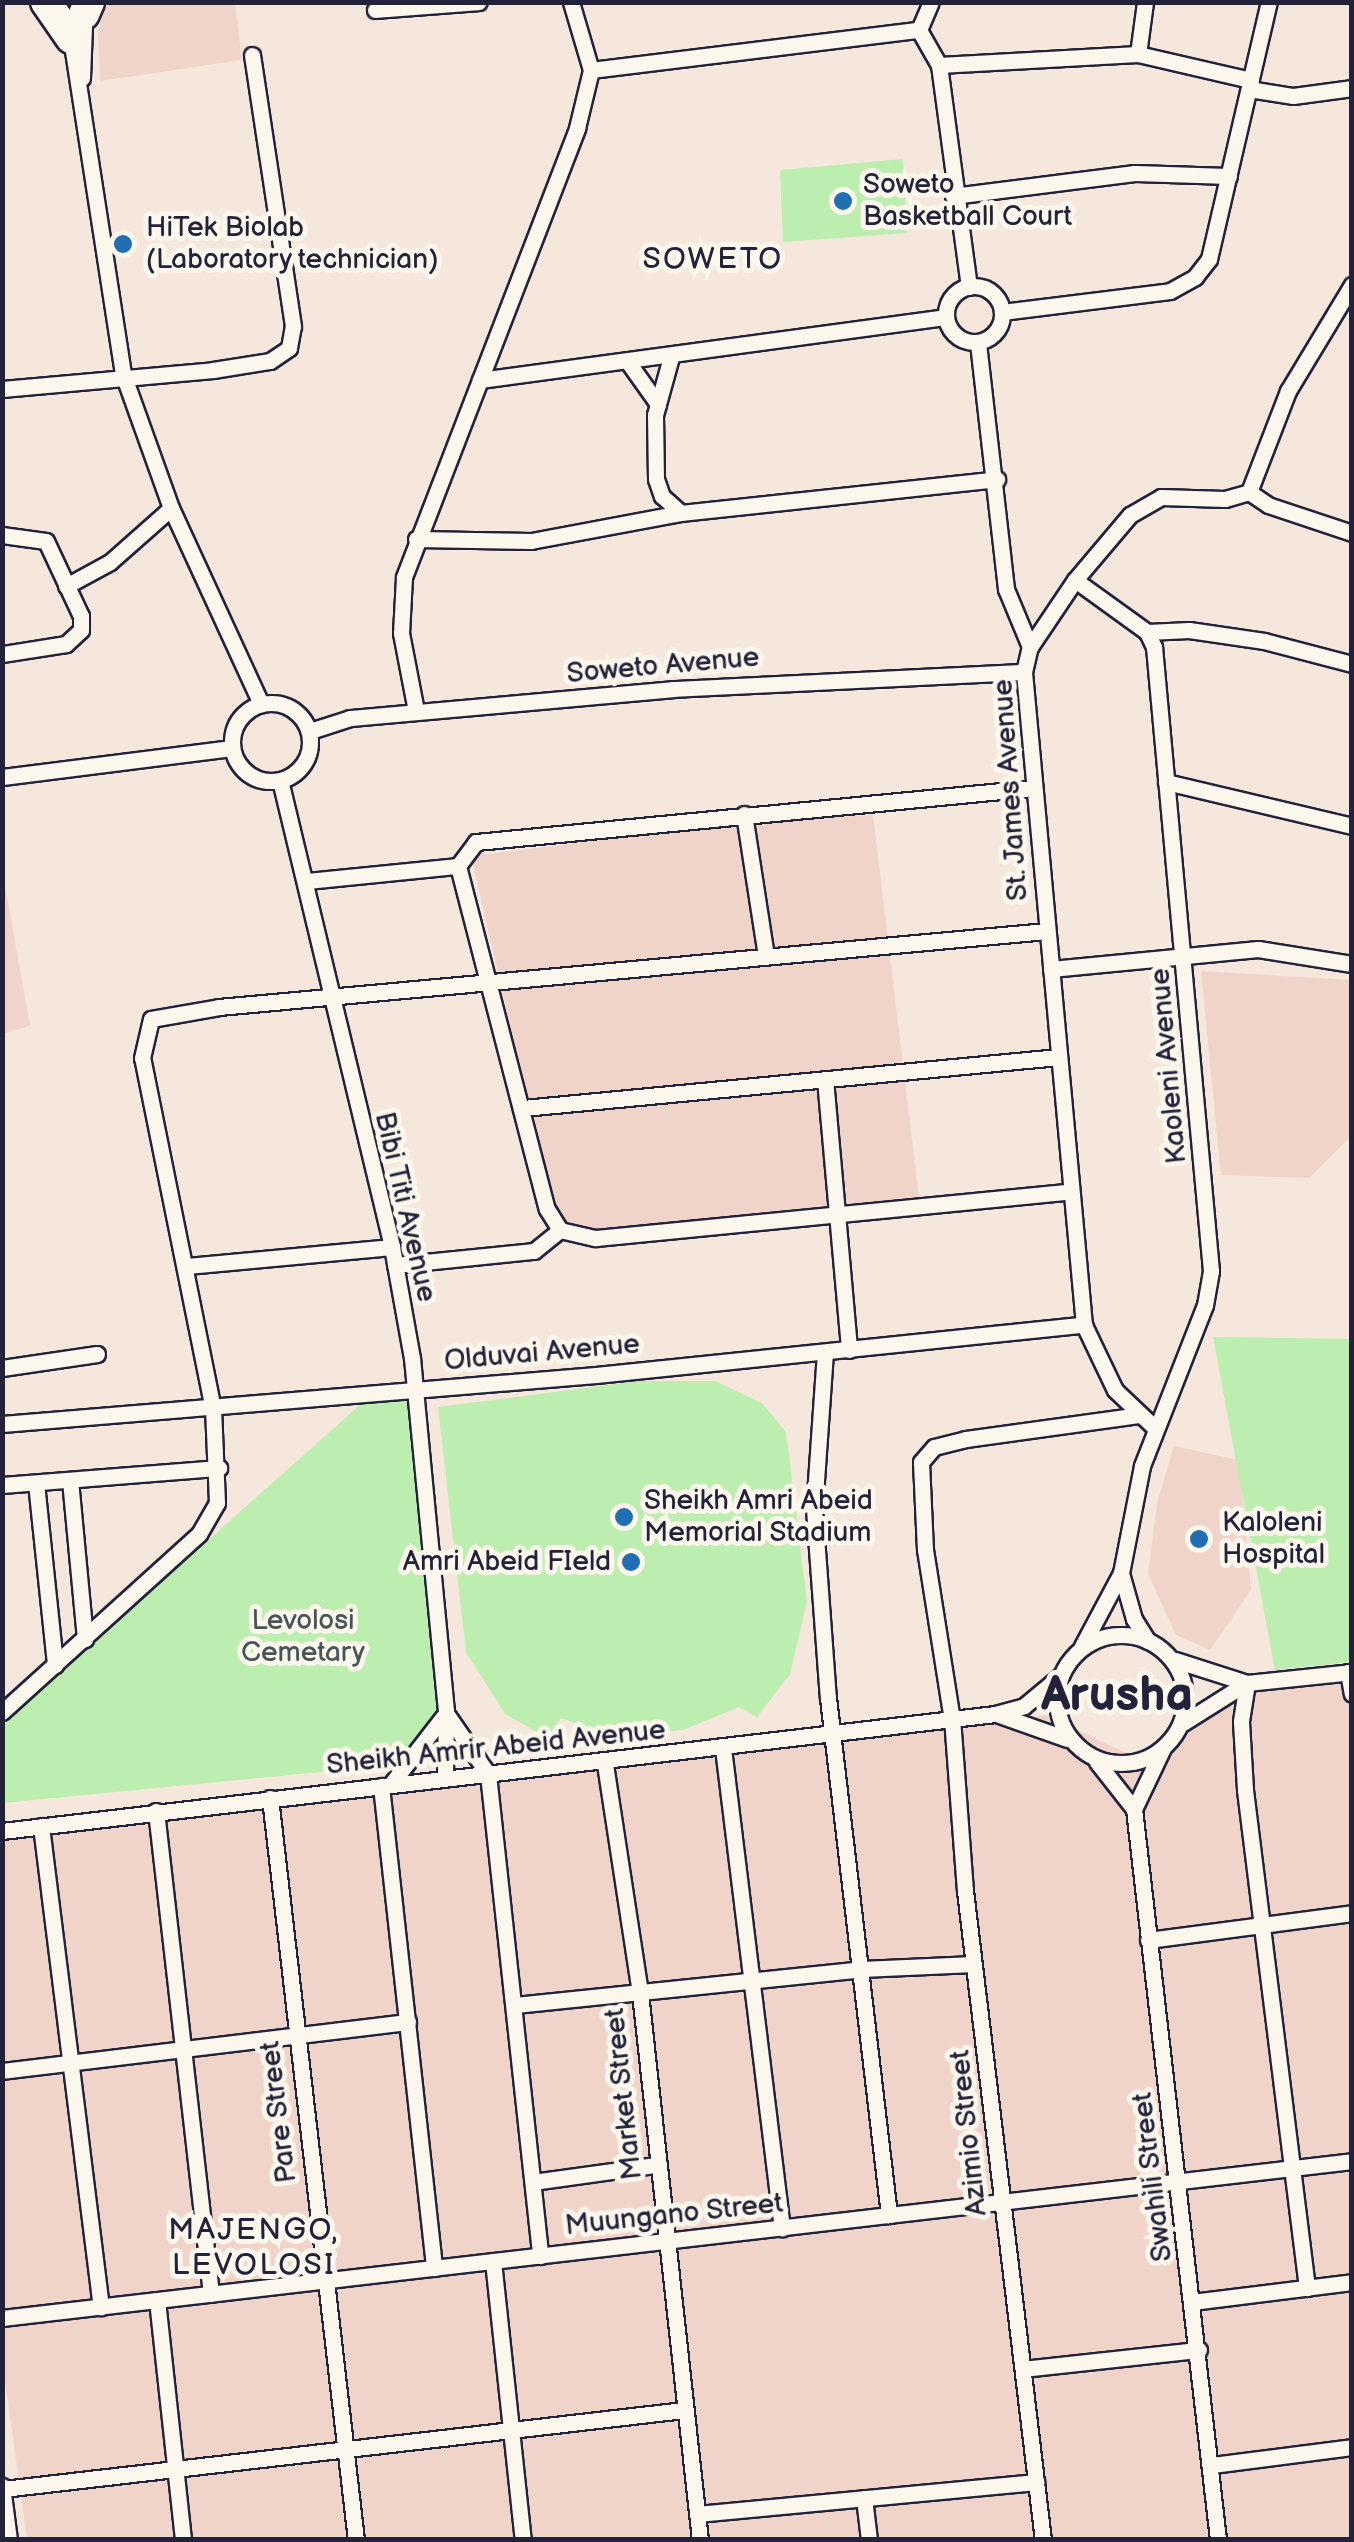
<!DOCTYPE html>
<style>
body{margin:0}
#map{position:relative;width:1354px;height:2542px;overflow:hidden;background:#f6e7dd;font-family:"Balsamiq Sans",sans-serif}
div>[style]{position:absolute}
.built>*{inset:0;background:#f0d4ca}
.green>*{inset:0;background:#bbeeaf}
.roads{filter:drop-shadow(2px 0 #22223b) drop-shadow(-2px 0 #22223b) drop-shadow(0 2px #22223b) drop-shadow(0 -2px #22223b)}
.street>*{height:15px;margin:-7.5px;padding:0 7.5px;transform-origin:7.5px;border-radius:7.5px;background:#fbf7ec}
.street>.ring{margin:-7.5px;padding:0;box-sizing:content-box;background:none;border:15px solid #fbf7ec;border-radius:50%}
.highway>*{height:30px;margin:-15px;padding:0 15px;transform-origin:15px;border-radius:15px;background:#fbf7ec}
.dots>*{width:28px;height:28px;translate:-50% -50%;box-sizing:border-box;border:5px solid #fbf7ec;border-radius:50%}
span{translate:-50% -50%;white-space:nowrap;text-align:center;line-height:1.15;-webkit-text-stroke:10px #fbf7ec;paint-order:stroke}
.poi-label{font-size:28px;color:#22223b}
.left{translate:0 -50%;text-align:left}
.right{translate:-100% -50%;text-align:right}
.street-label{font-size:28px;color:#22223b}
.park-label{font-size:28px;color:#485558}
.neighbourhood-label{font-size:30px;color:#22223b;letter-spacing:2.5px}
.town-label{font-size:48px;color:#22223b;font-weight:700}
.frame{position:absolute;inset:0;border:5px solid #22223b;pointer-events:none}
</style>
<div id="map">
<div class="built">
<i style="clip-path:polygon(107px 3px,235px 3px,242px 60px,100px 81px,98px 31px)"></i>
<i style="clip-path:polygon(873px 815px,920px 1206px,560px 1242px,471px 856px,751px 822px)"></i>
<i style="clip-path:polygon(3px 874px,30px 1026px,3px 1034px,2px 1034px)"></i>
<i style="clip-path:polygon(1201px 971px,1351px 980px,1351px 1136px,1309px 1178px,1221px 1175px)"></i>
<i style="clip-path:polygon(1174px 1446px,1239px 1460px,1251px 1590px,1210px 1650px,1176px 1635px,1148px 1574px,1157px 1503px)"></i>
<i style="clip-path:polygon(1351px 1679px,1351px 2539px,27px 2539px,2px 2360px,2px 1841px,1046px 1715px,1137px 1758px,1250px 1686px)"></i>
</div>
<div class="green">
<i style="clip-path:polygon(903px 159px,907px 233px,783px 242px,780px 170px)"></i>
<i style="clip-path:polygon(1213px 1337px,1351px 1339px,1351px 1662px,1275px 1670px)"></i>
<i style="clip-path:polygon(639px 1381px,715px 1381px,762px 1403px,786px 1432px,807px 1601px,790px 1674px,757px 1717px,739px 1707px,683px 1730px,613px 1737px,561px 1718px,548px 1738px,505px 1714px,466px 1652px,438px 1407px)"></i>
<i style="clip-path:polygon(406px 1384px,447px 1710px,401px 1764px,3px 1803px,2px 1724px,380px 1387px)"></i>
</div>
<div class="roads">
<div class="street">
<i style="left:375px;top:10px;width:104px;rotate:-4.4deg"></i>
<i style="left:919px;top:30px;width:30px;rotate:-67deg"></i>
<i style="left:71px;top:38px;width:340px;rotate:81.2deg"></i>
<i style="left:123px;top:374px;width:142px;rotate:70.3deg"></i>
<i style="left:171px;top:508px;width:216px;rotate:65.3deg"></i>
<i style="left:1138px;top:54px;width:52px;rotate:-82.3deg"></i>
<i style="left:939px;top:65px;width:199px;rotate:-3.2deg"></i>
<i style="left:1138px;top:54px;width:116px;rotate:13deg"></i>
<i style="left:591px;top:70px;width:330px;rotate:-7deg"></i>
<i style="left:919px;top:30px;width:40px;rotate:60.3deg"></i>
<i style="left:939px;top:65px;width:224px;rotate:82.3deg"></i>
<i style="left:82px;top:78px;width:52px;rotate:-87.8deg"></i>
<i style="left:1249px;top:89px;width:45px;rotate:9deg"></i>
<i style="left:1293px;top:96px;width:60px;rotate:-7.7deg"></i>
<i style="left:953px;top:196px;width:183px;rotate:-7.2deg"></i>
<i style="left:1135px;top:173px;width:94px;rotate:1.8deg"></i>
<i class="ring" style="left:946px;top:286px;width:41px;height:41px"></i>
<i style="left:1002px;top:312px;width:169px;rotate:-7.1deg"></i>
<i style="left:1170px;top:291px;width:29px;rotate:-29deg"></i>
<i style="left:1195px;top:277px;width:23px;rotate:-52deg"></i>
<i style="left:1209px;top:259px;width:264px;rotate:-76.9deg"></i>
<i style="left:978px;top:343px;width:248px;rotate:83.5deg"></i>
<i style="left:1006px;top:589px;width:63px;rotate:67.5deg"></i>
<i style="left:671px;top:357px;width:60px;rotate:105.4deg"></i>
<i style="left:655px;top:415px;width:64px;rotate:89.1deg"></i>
<i style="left:656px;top:479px;width:18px;rotate:71deg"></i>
<i style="left:662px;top:496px;width:25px;rotate:42deg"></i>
<i style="left:628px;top:362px;width:52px;rotate:54.5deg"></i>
<i style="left:480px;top:380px;width:469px;rotate:-7.7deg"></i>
<i style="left:2px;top:389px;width:212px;rotate:-5.1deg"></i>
<i style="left:213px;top:370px;width:58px;rotate:-9deg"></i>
<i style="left:270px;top:361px;width:23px;rotate:-34deg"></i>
<i style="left:289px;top:348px;width:22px;rotate:-80deg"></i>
<i style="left:293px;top:326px;width:274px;rotate:-98.6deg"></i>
<i style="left:1249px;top:492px;width:23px;rotate:34deg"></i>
<i style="left:1268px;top:505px;width:89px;rotate:18.4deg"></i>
<i style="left:2px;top:535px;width:44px;rotate:7.8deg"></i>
<i style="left:46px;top:541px;width:83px;rotate:65deg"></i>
<i style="left:81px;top:616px;width:14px;rotate:90deg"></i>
<i style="left:81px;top:630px;width:21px;rotate:137deg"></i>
<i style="left:66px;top:644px;width:65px;rotate:171.1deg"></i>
<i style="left:416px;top:539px;width:115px;rotate:1deg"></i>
<i style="left:531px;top:541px;width:153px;rotate:-10.6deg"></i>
<i style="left:681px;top:513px;width:318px;rotate:-6.1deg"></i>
<i style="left:1075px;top:580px;width:89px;rotate:35.8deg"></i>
<i style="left:1147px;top:632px;width:17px;rotate:65deg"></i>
<i style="left:1154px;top:647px;width:627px;rotate:84.78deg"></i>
<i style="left:1211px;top:1271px;width:35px;rotate:100deg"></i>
<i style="left:1205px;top:1305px;width:173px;rotate:111.4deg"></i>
<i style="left:1142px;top:1466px;width:109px;rotate:101.1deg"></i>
<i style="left:1121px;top:1573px;width:83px;rotate:118.1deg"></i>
<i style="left:66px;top:586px;width:50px;rotate:-28.6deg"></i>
<i style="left:110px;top:562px;width:81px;rotate:-41.5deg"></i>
<i style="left:1147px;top:632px;width:42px;rotate:-2.7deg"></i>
<i style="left:1189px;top:630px;width:76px;rotate:8.3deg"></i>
<i style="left:1264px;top:641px;width:91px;rotate:14.6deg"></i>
<i class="ring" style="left:232px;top:703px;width:63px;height:63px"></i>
<i style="left:416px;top:711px;width:79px;rotate:-100.9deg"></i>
<i style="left:401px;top:633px;width:56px;rotate:-86.9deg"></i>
<i style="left:404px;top:577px;width:481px;rotate:-68.9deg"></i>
<i style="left:577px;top:128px;width:60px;rotate:-76.4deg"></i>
<i style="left:591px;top:70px;width:71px;rotate:-106.4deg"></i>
<i style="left:310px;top:731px;width:42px;rotate:-18deg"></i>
<i style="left:350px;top:718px;width:324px;rotate:-5.1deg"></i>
<i style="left:673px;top:689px;width:351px;rotate:-2.8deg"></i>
<i style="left:2px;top:777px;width:232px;rotate:-7.2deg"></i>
<i style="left:280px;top:780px;width:480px;rotate:76.5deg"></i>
<i style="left:392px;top:1247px;width:113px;rotate:79.8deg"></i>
<i style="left:412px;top:1358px;width:355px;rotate:84.5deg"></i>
<i style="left:446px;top:1711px;width:67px;rotate:90.9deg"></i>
<i style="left:1166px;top:782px;width:191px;rotate:13.3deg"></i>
<i style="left:1032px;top:788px;width:559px;rotate:174.45deg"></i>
<i style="left:476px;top:842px;width:30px;rotate:127deg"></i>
<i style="left:458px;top:866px;width:354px;rotate:75.5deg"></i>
<i style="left:547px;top:1209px;width:25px;rotate:58deg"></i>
<i style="left:560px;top:1230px;width:37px;rotate:13deg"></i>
<i style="left:596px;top:1238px;width:475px;rotate:-5.6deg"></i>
<i style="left:744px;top:814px;width:144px;rotate:81.2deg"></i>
<i style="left:307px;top:881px;width:152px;rotate:-5.7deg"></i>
<i style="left:1051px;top:969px;width:208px;rotate:-5.5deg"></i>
<i style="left:1258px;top:949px;width:95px;rotate:9.1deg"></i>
<i style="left:825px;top:1079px;width:272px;rotate:84.9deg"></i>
<i style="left:523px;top:1108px;width:538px;rotate:-5.44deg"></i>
<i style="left:395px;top:1265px;width:140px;rotate:-5.8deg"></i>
<i style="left:534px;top:1251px;width:33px;rotate:-39deg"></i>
<i style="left:187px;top:1266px;width:206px;rotate:-5.3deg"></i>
<i style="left:825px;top:1352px;width:157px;rotate:94deg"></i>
<i style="left:814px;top:1509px;width:190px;rotate:85.8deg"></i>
<i style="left:828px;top:1698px;width:521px;rotate:83.27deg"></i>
<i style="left:2px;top:1368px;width:96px;rotate:-8.4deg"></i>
<i style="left:2px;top:1424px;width:596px;rotate:-4.72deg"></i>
<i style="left:596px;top:1375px;width:491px;rotate:-5.9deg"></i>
<i style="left:1155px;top:1428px;width:55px;rotate:-136.5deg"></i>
<i style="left:1115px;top:1390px;width:72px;rotate:-115.5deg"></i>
<i style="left:1084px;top:1325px;width:656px;rotate:-95.25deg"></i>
<i style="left:1024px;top:672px;width:26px;rotate:-77deg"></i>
<i style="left:1030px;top:647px;width:81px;rotate:-56.1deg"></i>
<i style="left:1075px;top:580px;width:85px;rotate:-49.8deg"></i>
<i style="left:1130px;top:515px;width:36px;rotate:-30deg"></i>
<i style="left:1161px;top:497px;width:64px;rotate:1.8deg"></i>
<i style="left:1225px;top:499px;width:25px;rotate:-16deg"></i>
<i style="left:1249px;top:492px;width:108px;rotate:-68.9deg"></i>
<i style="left:1288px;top:391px;width:124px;rotate:-58.9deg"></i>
<i style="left:70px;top:1480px;width:160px;rotate:84.6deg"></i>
<i style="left:36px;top:1483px;width:183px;rotate:84deg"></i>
<i style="left:2px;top:1485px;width:218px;rotate:-4.5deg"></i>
<i style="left:1121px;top:1573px;width:48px;rotate:74.2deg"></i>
<i style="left:1134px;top:1619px;width:26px;rotate:58deg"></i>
<i class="ring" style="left:1057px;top:1635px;width:113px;height:113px"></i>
<i style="left:1175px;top:1660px;width:76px;rotate:17.7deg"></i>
<i style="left:1247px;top:1683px;width:106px;rotate:-6deg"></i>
<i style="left:1348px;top:1672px;width:22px;rotate:80deg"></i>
<i style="left:1247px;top:1683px;width:39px;rotate:99deg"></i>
<i style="left:1241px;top:1722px;width:68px;rotate:86.6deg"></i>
<i style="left:1245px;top:1790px;width:502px;rotate:82.9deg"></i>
<i style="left:2px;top:1712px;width:266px;rotate:-42.1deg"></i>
<i style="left:199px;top:1534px;width:36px;rotate:-60deg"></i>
<i style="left:217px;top:1503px;width:94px;rotate:-92.4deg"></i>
<i style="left:213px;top:1409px;width:358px;rotate:-101.4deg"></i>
<i style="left:142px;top:1058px;width:40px;rotate:-77deg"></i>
<i style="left:151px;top:1019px;width:69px;rotate:-10deg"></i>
<i style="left:219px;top:1007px;width:830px;rotate:-5.25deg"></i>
<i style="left:999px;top:1715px;width:72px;rotate:19.4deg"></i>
<i style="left:448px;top:1716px;width:70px;rotate:55.4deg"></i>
<i style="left:488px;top:1774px;width:485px;rotate:83.8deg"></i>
<i style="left:1183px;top:1723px;width:71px;rotate:-32.3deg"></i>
<i style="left:723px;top:1748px;width:484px;rotate:83deg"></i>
<i style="left:1163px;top:1748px;width:68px;rotate:115.4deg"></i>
<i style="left:1134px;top:1809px;width:736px;rotate:83.44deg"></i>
<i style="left:1097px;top:1762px;width:60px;rotate:51.8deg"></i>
<i style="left:605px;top:1764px;width:232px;rotate:81.3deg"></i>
<i style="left:640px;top:1993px;width:550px;rotate:83.74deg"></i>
<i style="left:391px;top:1784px;width:85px;rotate:-52.2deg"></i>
<i style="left:381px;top:1786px;width:485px;rotate:83.7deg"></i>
<i style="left:270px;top:1798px;width:747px;rotate:83.39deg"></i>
<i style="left:156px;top:1811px;width:486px;rotate:83.5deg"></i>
<i style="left:41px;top:1826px;width:485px;rotate:82.9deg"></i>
<i style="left:2px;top:1831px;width:1000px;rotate:-6.72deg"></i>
<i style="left:995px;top:1714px;width:30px;rotate:-15deg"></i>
<i style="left:1024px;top:1706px;width:47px;rotate:-39.8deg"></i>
<i style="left:1148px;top:1940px;width:206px;rotate:-7.5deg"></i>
<i style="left:515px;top:2005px;width:348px;rotate:-5.9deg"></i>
<i style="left:861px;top:1969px;width:113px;rotate:-2.5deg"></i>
<i style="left:2px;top:2071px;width:409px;rotate:-6.9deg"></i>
<i style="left:533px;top:2182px;width:124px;rotate:-7.9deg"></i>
<i style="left:493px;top:2261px;width:281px;rotate:83.9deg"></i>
<i style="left:157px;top:2300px;width:241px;rotate:83.8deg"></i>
<i style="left:1192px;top:2302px;width:161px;rotate:-7.1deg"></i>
<i style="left:2px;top:2318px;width:1359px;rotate:-6.63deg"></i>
<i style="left:1023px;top:2369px;width:177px;rotate:-6.2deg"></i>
<i style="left:1212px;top:2465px;width:141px;rotate:-7.3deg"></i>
<i style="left:2px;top:2486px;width:54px;rotate:82.6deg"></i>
<i style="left:3px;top:2489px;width:686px;rotate:-6.62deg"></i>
<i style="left:864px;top:2498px;width:42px;rotate:83.2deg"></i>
<i style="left:697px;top:2514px;width:341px;rotate:-5.4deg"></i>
<i style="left:1043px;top:2540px;width:654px;rotate:-96.85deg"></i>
<i style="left:965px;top:1891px;width:171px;rotate:-94.3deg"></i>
<i style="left:952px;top:1720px;width:172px;rotate:-99deg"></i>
<i style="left:925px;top:1550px;width:88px;rotate:-92.6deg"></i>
<i style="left:921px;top:1462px;width:20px;rotate:-49deg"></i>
<i style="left:934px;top:1447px;width:33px;rotate:-14deg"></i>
<i style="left:966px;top:1439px;width:174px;rotate:-7.9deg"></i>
</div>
<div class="highway">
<i style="left:46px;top:2px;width:44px;rotate:55.2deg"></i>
<i style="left:84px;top:14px;width:13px;rotate:-67deg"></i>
</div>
</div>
<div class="dots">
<i style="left:843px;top:201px;background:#1f6fb2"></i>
<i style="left:123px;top:244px;background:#1f6fb2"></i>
<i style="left:624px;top:1517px;background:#1f6fb2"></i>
<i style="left:1199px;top:1539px;background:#1f6fb2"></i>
<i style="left:631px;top:1562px;background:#1f6fb2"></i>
</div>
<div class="poi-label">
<span class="left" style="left:863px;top:201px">Soweto<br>Basketball Court</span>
<span class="left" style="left:146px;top:244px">HiTek Biolab<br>(Laboratory technician)</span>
<span class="left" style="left:644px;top:1517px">Sheikh Amri Abeid<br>Memorial Stadium</span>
<span class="left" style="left:1222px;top:1539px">Kaloleni<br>Hospital</span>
<span class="right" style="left:611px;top:1562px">Amri Abeid FIeld</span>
</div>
<div class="street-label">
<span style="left:663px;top:666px;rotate:-5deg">Soweto Avenue</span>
<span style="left:1011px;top:790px;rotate:-94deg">St. James Avenue</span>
<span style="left:1169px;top:1066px;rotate:-95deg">Kaoleni Avenue</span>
<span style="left:405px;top:1207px;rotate:77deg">Bibi Titi Avenue</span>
<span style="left:542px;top:1353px;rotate:-5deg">Olduvai Avenue</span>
<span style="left:496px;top:1748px;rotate:-6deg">Sheikh Amrir Abeid Avenue</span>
<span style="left:624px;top:2094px;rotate:-96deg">Market Street</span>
<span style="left:279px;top:2112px;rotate:-97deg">Pare Street</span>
<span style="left:969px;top:2133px;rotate:-96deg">Azimio Street</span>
<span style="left:1153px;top:2177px;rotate:-97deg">Swahili Street</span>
<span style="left:674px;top:2215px;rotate:-6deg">Muungano Street</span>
</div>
<div class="park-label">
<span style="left:303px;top:1637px">Levolosi<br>Cemetary</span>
</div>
<div class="neighbourhood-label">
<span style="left:713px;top:259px">SOWETO</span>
<span style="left:254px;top:2247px">MAJENGO,<br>LEVOLOSI</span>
</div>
<div class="town-label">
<span style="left:1117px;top:1696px">Arusha</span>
</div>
<div class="frame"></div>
</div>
